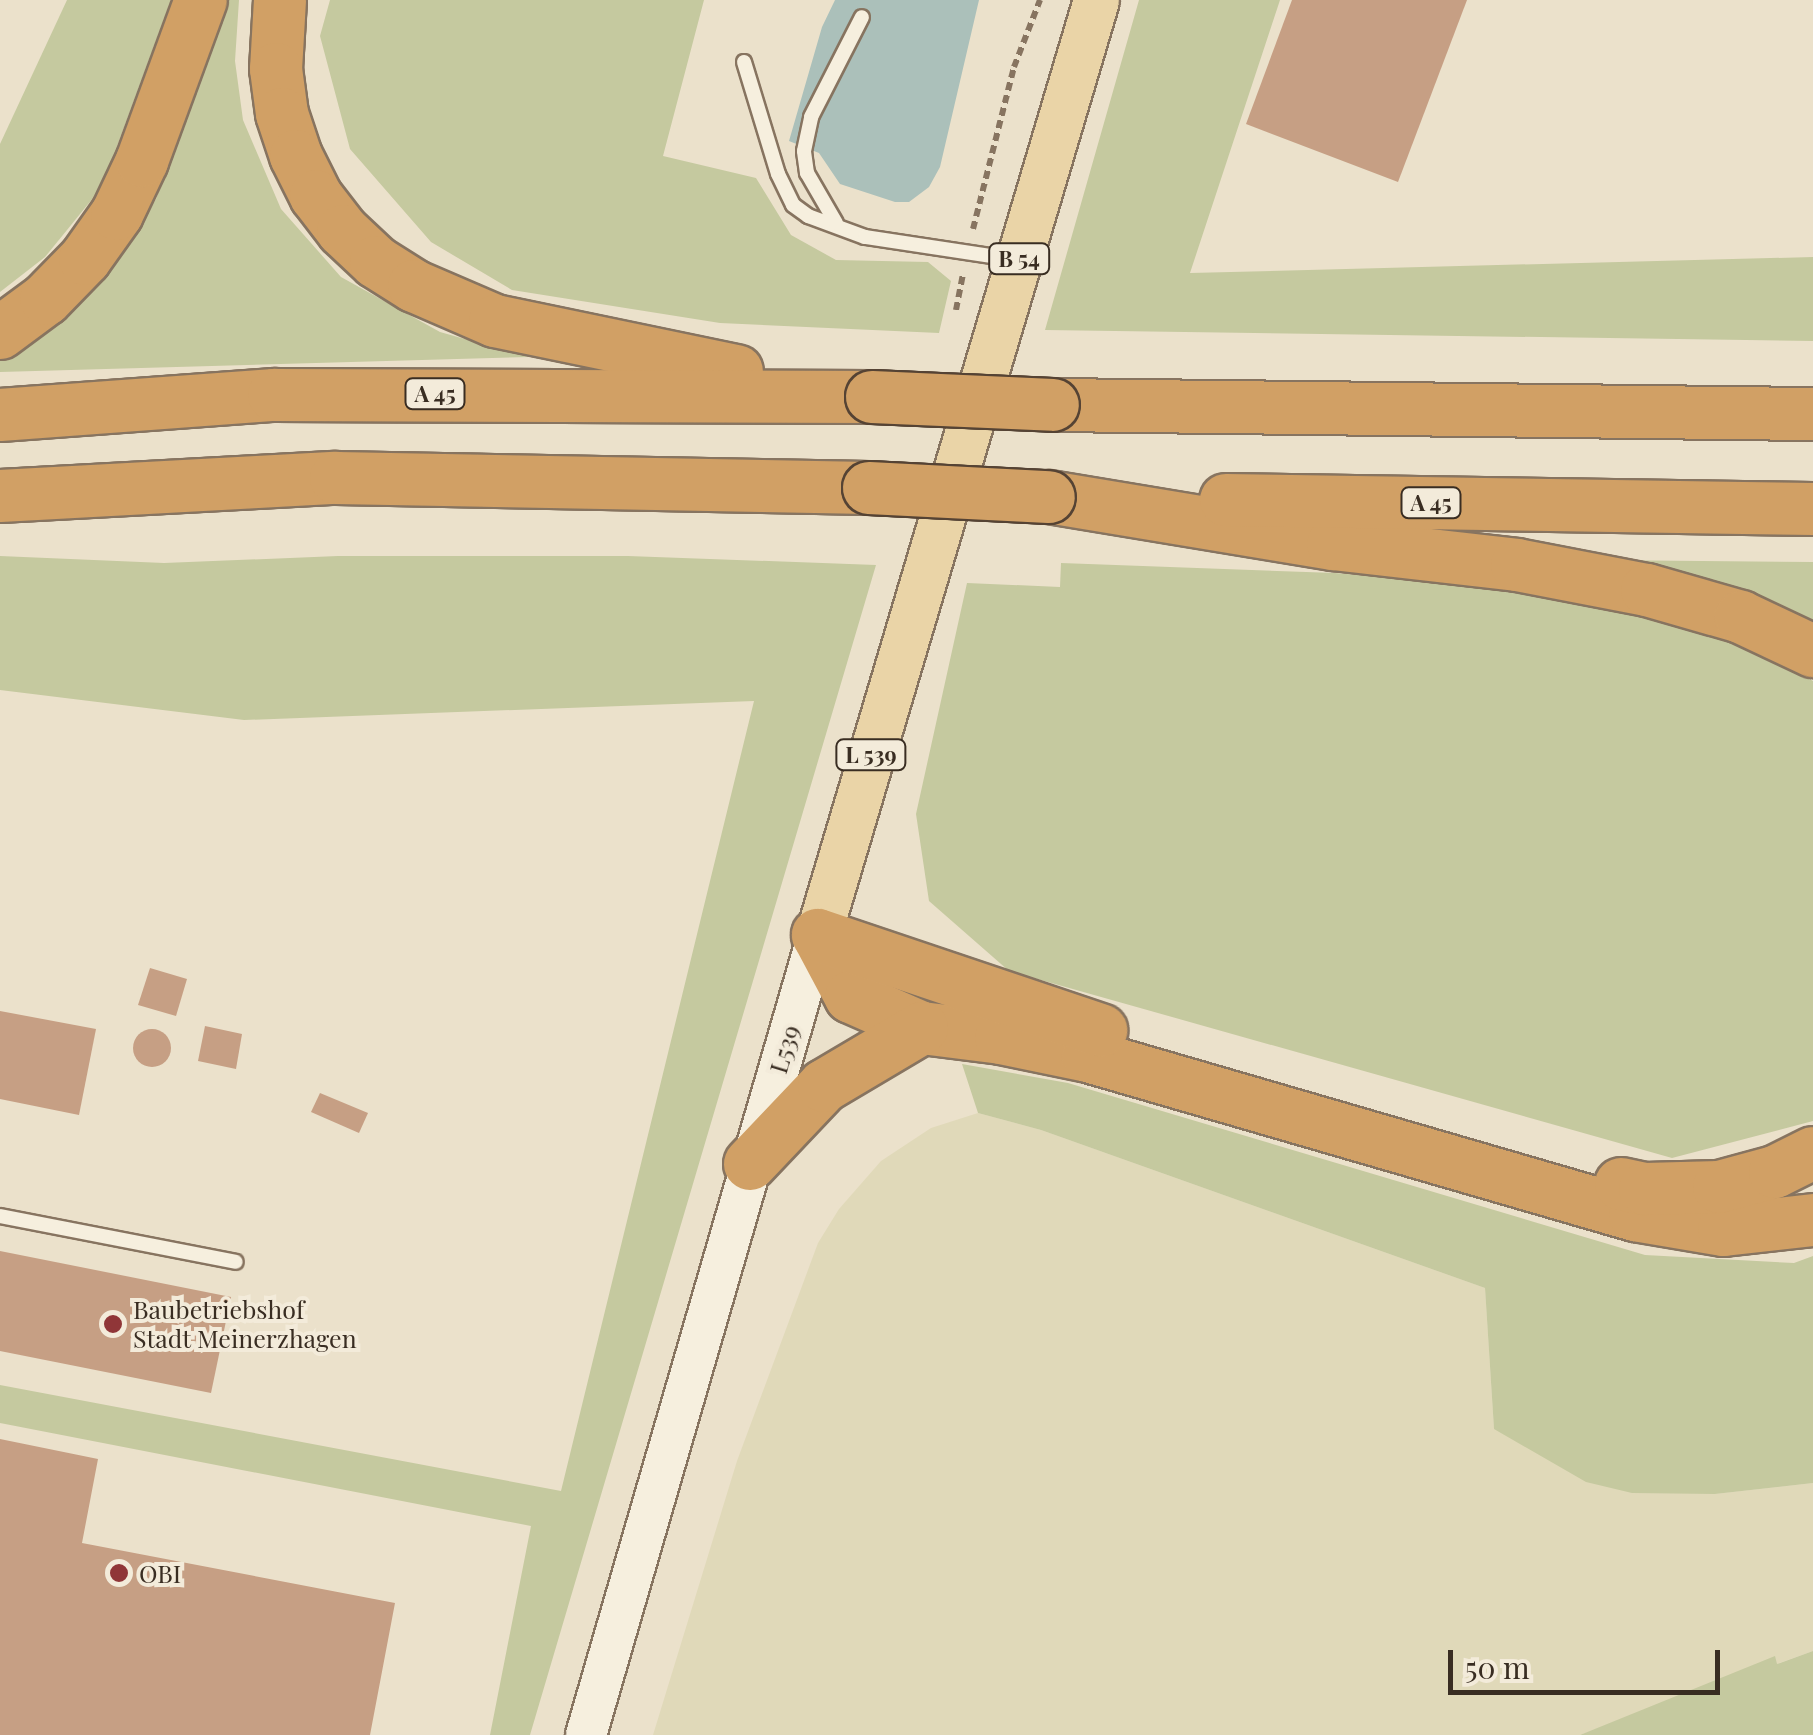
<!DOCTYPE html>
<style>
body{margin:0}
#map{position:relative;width:1813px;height:1735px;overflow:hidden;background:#ebe1cb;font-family:"Playfair Display",serif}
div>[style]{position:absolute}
.farmland>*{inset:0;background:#e0d9b9}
.green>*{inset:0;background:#c5c99f}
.water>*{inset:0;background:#abc0ba}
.building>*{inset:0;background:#c69f84}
.round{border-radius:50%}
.path>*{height:6px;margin-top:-3px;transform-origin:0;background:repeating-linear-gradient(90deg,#877460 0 8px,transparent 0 13px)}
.roads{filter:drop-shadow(2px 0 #877460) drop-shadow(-2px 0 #877460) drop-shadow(0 2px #877460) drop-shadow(0 -2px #877460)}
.lane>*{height:14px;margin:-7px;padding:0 7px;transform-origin:7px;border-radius:7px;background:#f6efde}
.secondary>*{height:40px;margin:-20px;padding:0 20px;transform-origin:20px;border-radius:20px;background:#f6efde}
.primary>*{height:45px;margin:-22.5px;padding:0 22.5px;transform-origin:22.5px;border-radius:22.5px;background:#ead4a7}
.highway>*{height:52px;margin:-26px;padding:0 26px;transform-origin:26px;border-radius:26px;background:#d1a065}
.bridges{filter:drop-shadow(2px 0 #554334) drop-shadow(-2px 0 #554334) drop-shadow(0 2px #554334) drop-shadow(0 -2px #554334)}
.highway-bridge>*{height:52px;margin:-26px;padding:0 26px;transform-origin:26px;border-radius:26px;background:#d1a065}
.dots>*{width:28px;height:28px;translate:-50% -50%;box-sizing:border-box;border:5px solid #f3ebda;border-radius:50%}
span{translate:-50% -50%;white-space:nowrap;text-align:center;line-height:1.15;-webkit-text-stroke:8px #f3ebda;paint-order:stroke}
.shield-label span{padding:2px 8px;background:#f3ebda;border:2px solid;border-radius:8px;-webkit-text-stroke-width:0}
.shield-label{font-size:22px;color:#392d22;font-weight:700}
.street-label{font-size:25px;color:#392d22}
.poi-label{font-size:25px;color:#392d22}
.left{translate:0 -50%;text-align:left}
.scale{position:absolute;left:1448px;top:1650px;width:272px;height:45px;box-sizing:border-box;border:5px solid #392d22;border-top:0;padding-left:12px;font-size:30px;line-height:35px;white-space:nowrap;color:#392d22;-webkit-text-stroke:8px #f3ebda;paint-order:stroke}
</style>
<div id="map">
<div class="farmland">
<i style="clip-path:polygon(978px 1113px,1041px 1130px,1485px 1288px,1494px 1429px,1715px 1494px,1813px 1483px,1813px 1651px,1580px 1735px,653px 1735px,737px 1461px,818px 1243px,839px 1209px,881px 1161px,931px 1128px)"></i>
</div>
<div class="green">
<i style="clip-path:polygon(67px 0,171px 0,102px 187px,45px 257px,0 292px,0 144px)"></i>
<i style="clip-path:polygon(229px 0,239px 0,235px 61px,243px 120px,281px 209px,341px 277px,440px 332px,529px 357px,0 372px,0 357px,48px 329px,100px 281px,156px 199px)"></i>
<i style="clip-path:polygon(330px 0,704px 0,663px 156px,756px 178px,791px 235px,836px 260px,928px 262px,951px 281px,939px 333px,720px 323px,512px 290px,431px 242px,350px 149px,320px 36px)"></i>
<i style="clip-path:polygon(1139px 0,1280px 0,1190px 273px,1813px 257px,1813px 341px,1045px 330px)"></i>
<i style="clip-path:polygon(0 556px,164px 563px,338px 556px,628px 556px,876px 565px,530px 1735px,490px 1735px,531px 1526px,0 1423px,0 1385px,561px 1491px,754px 701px,244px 720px,0 690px)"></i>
<i style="clip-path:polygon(1597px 560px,1813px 562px,1813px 635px)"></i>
<i style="clip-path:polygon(1061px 563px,1335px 573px,1476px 585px,1625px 609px,1716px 636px,1791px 667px,1813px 681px,1813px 1121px,1672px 1158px,1009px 971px,929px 901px,916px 814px,967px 583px,1060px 587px)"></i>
<i style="clip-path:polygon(962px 1064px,1068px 1083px,1645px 1255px,1794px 1263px,1813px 1256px,1813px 1483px,1715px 1494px,1632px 1493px,1586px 1482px,1494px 1429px,1485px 1288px,1041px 1130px,978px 1113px)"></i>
<i style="clip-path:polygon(1813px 1651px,1813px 1735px,1580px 1735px,1775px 1656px,1777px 1664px)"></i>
</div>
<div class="water">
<i style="clip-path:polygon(835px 0,979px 0,940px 167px,929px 187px,909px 202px,895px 202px,840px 184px,819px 153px,789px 141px,822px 27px)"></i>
</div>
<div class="building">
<i style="clip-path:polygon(1292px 0,1467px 0,1398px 182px,1246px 124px)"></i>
<i style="clip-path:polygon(150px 968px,187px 979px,176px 1016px,138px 1005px)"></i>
<i style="clip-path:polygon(0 1011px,96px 1029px,79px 1115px,0 1099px)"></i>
<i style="clip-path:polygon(205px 1026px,242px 1034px,236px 1069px,198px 1061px)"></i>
<i class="round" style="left:133px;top:1029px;width:38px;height:38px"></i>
<i style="clip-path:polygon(320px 1093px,368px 1113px,359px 1133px,311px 1112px)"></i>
<i style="clip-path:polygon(0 1251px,231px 1297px,211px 1393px,0 1351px)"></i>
<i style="clip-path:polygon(0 1439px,98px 1459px,82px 1543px,395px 1603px,370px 1735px,0 1735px)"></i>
</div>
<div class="path">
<i style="left:973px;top:229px;width:167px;rotate:-75.8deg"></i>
<i style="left:1014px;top:67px;width:72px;rotate:-68.8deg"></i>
<i style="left:956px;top:310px;width:36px;rotate:-79deg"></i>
</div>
<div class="roads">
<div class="lane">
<i style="left:744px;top:62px;width:117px;rotate:73.1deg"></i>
<i style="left:778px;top:174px;width:34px;rotate:64deg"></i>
<i style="left:793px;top:205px;width:19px;rotate:36deg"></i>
<i style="left:808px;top:216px;width:61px;rotate:20.2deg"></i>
<i style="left:865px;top:237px;width:148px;rotate:8.6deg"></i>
<i style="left:836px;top:223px;width:58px;rotate:-120.1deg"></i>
<i style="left:807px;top:173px;width:22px;rotate:-98deg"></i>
<i style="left:804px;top:151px;width:35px;rotate:-78deg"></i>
<i style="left:811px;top:117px;width:112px;rotate:-63deg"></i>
<i style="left:0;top:1216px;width:240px;rotate:11deg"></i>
</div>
<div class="secondary">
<i style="left:586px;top:1735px;width:833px;rotate:-73.83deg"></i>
</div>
<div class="primary">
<i style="left:818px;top:935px;width:975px;rotate:-73.44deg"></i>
</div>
<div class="highway">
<i style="left:280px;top:0;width:69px;rotate:93.3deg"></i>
<i style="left:276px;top:69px;width:45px;rotate:82.4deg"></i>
<i style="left:282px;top:114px;width:44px;rotate:71.6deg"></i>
<i style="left:296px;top:156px;width:45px;rotate:63.4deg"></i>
<i style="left:316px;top:196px;width:44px;rotate:52.4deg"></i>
<i style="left:343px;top:231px;width:45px;rotate:43.2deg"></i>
<i style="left:376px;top:262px;width:45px;rotate:32.3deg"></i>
<i style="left:414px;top:286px;width:88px;rotate:23.4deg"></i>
<i style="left:495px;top:321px;width:247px;rotate:11.7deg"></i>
<i style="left:0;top:333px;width:57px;rotate:-36.5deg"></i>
<i style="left:46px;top:299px;width:56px;rotate:-45.7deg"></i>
<i style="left:85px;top:259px;width:55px;rotate:-54.6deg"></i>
<i style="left:117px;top:214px;width:59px;rotate:-64.7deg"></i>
<i style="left:142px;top:161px;width:171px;rotate:-69.9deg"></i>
<i style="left:1053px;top:405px;width:760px;rotate:0.68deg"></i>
<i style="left:0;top:415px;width:275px;rotate:-4.2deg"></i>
<i style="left:274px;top:395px;width:598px;rotate:0.19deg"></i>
<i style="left:0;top:496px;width:336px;rotate:-3.1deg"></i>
<i style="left:336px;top:478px;width:533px;rotate:1.07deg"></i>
<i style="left:1049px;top:497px;width:288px;rotate:9.4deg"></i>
<i style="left:1333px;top:544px;width:185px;rotate:6.5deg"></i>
<i style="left:1517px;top:565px;width:132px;rotate:10.9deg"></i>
<i style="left:1647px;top:590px;width:98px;rotate:16deg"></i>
<i style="left:1741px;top:617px;width:80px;rotate:25.3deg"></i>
<i style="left:1226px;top:500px;width:587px;rotate:0.88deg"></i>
<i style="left:818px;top:935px;width:70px;rotate:62deg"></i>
<i style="left:851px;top:997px;width:77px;rotate:23.6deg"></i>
<i style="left:922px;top:1028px;width:80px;rotate:7.2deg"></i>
<i style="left:1001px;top:1038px;width:89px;rotate:11.7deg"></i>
<i style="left:1088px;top:1056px;width:570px;rotate:16.21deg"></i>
<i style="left:1635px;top:1215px;width:90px;rotate:9.6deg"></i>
<i style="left:1724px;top:1230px;width:90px;rotate:-6.4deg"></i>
<i style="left:818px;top:935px;width:299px;rotate:18.6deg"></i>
<i style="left:750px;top:1164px;width:108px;rotate:-46.5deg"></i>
<i style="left:824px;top:1086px;width:114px;rotate:-30.6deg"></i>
<i style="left:1621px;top:1184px;width:25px;rotate:12deg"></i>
<i style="left:1645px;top:1189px;width:74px;rotate:-1.5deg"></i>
<i style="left:1719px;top:1187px;width:58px;rotate:-15deg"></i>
<i style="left:1775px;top:1172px;width:42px;rotate:-26.6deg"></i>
</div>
</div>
<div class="bridges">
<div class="highway-bridge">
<i style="left:872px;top:397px;width:181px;rotate:2.5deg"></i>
<i style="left:869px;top:488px;width:180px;rotate:2.9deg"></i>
</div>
</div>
<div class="dots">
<i style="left:113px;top:1324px;background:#903638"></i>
<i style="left:119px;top:1573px;background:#903638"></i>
</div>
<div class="shield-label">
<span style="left:1019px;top:259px">B 54</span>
<span style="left:435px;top:394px">A 45</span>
<span style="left:1431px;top:503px">A 45</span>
<span style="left:871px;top:755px">L 539</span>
</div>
<div class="street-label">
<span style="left:784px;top:1049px;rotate:-73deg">L539</span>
</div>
<div class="poi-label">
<span class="left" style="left:133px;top:1324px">Baubetriebshof<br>Stadt Meinerzhagen</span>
<span class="left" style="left:139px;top:1573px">OBI</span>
</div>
<div class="scale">50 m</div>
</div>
